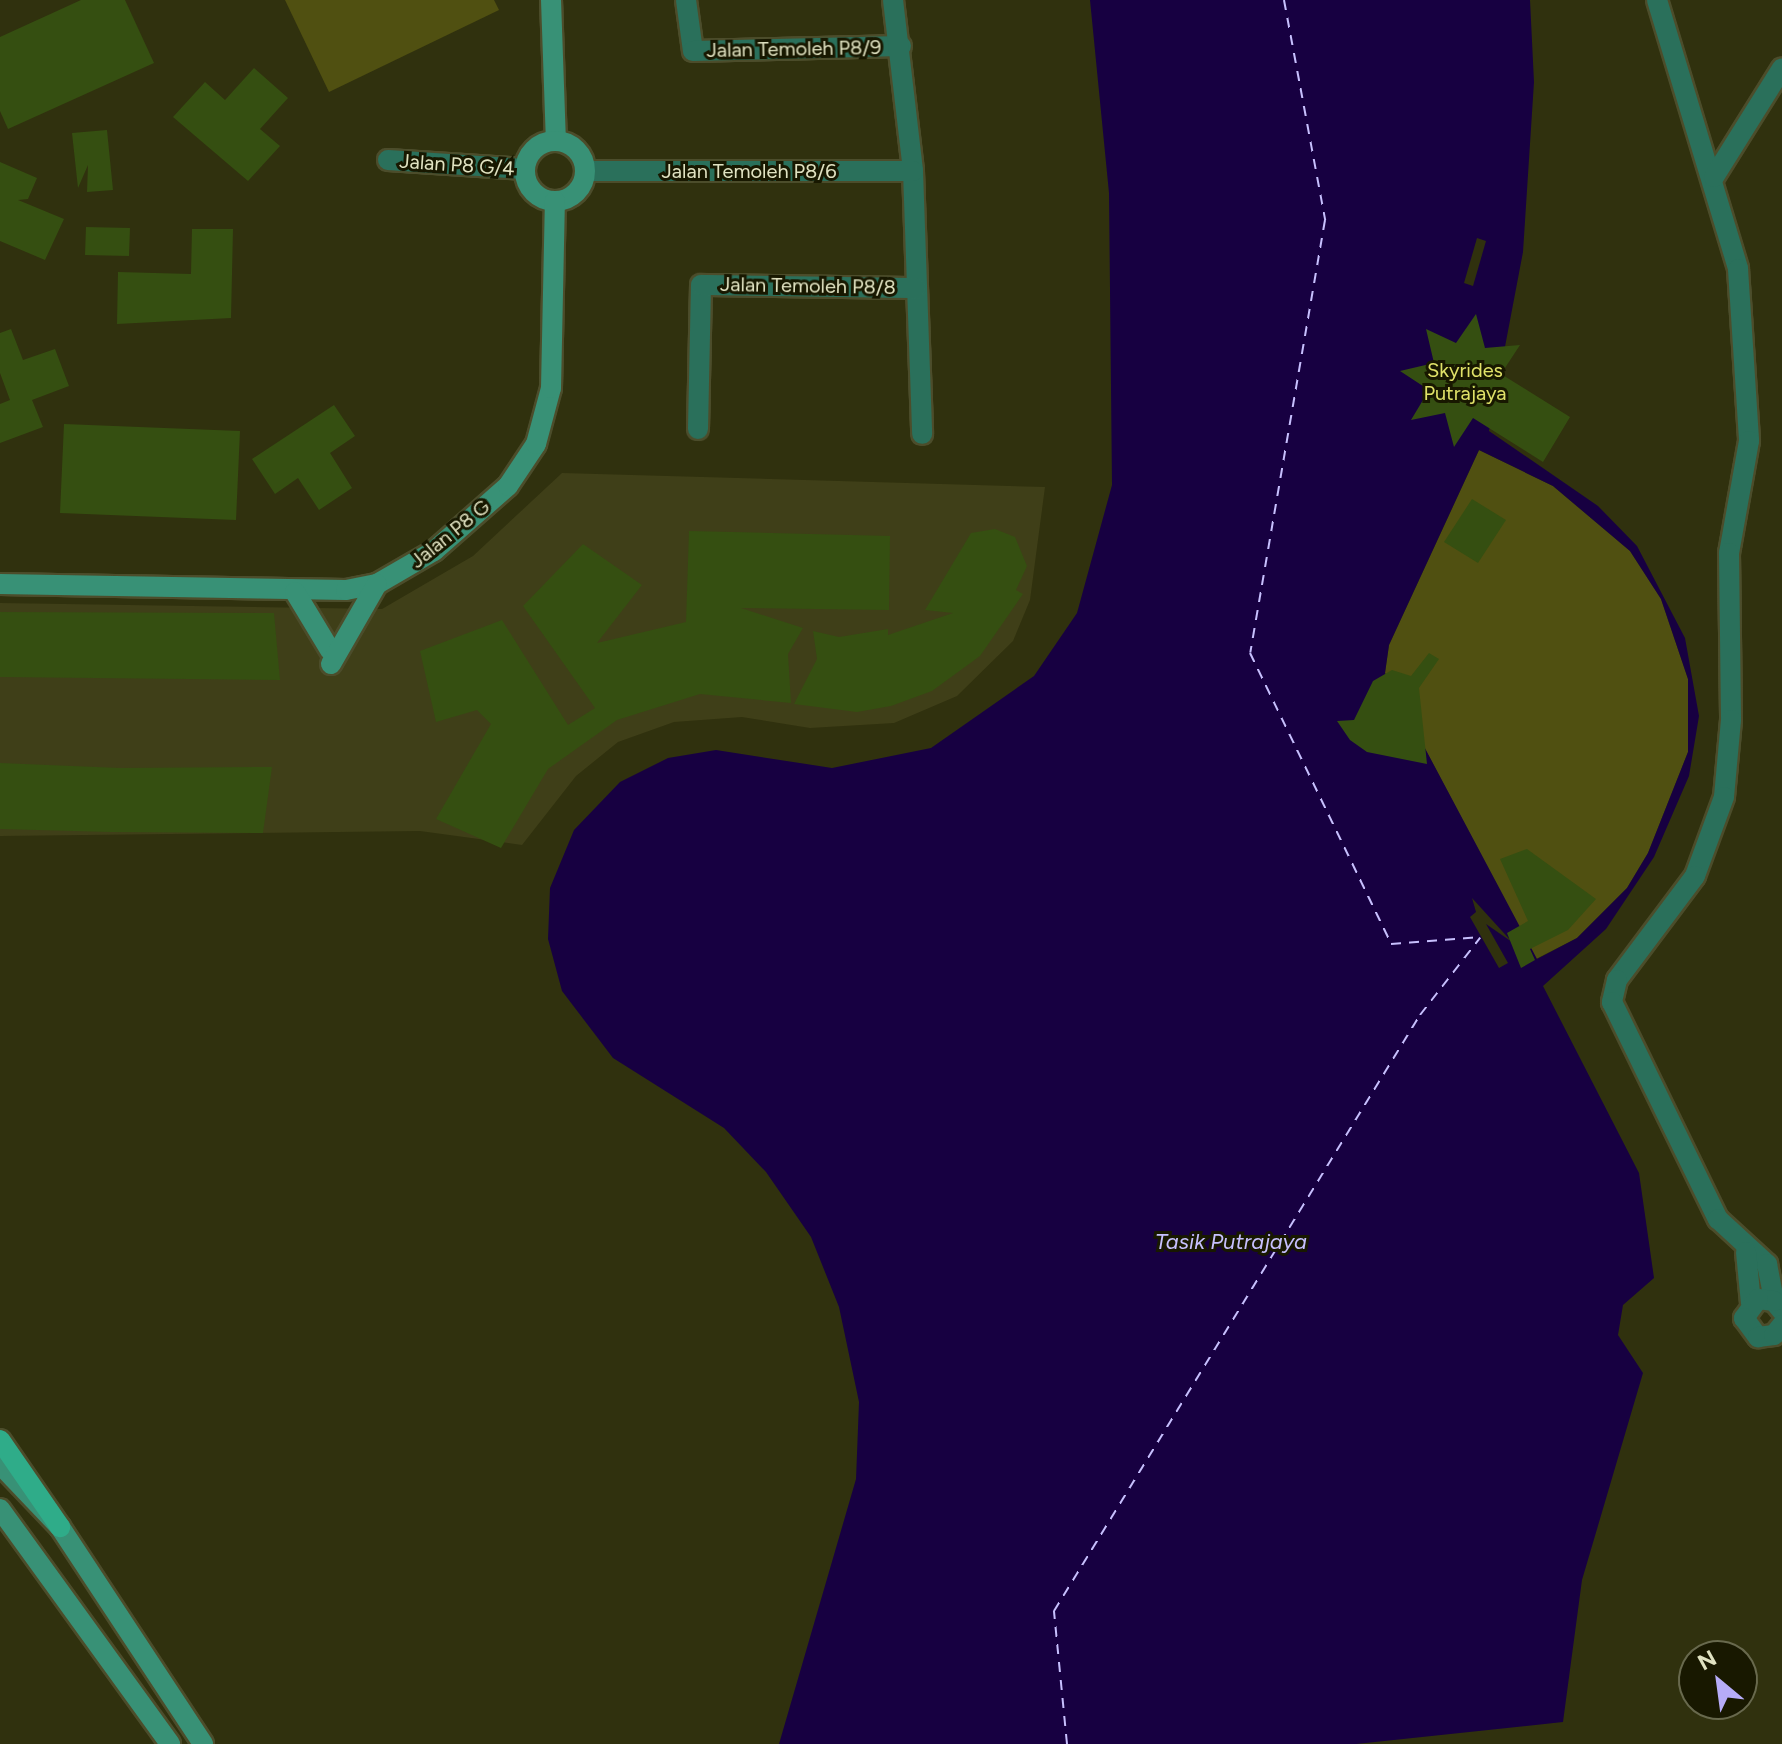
<!DOCTYPE html>
<style>
body{margin:0}
#map{position:relative;width:1782px;height:1744px;overflow:hidden;background:#30310e;font-family:Figtree,sans-serif}
div>[style]{position:absolute}
.built>*{inset:0;background:#3f3f18}
.green>*{inset:0;background:#505011}
.water>*{inset:0;background:#170041}
.pier>*{inset:0;background:#30310e}
.ferry>*{height:2px;margin-top:-1px;transform-origin:0;background:repeating-linear-gradient(90deg,#c7c0fe 0 10px,transparent 0 18px)}
.building>*{inset:0;background:#354f11}
.roads{filter:drop-shadow(2px 0 #4c4d2b) drop-shadow(-2px 0 #4c4d2b) drop-shadow(0 2px #4c4d2b) drop-shadow(0 -2px #4c4d2b)}
.street>*{height:20px;margin:-10px;padding:0 10px;transform-origin:10px;border-radius:10px;background:#2a705b}
.secondary>*{height:20px;margin:-10px;padding:0 10px;transform-origin:10px;border-radius:10px;background:#389176}
.secondary>.ring{margin:-10px;padding:0;box-sizing:content-box;background:none;border:20px solid #389176;border-radius:50%}
.primary>*{height:20px;margin:-10px;padding:0 10px;transform-origin:10px;border-radius:10px;background:#2fac89}
span{translate:-50% -50%;white-space:nowrap;text-align:center;line-height:1.15;-webkit-text-stroke:6px #181800;paint-order:stroke}
.street-label{font-size:20px;color:#e0e2c1}
.park-label{font-size:20px;color:#e0e268}
.water-label{font-size:22px;color:#c7c0fe;font-style:italic}
.north{position:absolute;left:1678px;top:1640px;width:80px;height:80px;box-sizing:border-box;background:#181800;border:2px solid #68694d;border-radius:50%;rotate:331deg;font-size:22px;font-weight:700;line-height:32px;text-align:center;color:#e0e2c1}
.north::after{content:'';display:block;margin:auto;width:28px;height:36px;background:#b6acf8;clip-path:polygon(50% 0,100% 100%,50% 72%,0 100%)}
</style>
<div id="map">
<div class="built">
<i style="clip-path:polygon(562px 473px,1045px 487px,1030px 600px,1013px 641px,957px 696px,894px 723px,810px 728px,742px 717px,674px 722px,618px 742px,576px 776px,522px 845px,420px 831px,0 836px,0 603px,382px 609px,473px 556px)"></i>
</div>
<div class="green">
<i style="clip-path:polygon(285px 0,494px 0,499px 10px,329px 92px)"></i>
<i style="clip-path:polygon(1479px 450px,1553px 486px,1630px 551px,1661px 599px,1688px 679px,1688px 752px,1648px 853px,1627px 888px,1577px 938px,1536px 959px,1385px 673px,1389px 645px)"></i>
</div>
<div class="water">
<i style="clip-path:polygon(evenodd,1090px 0,1530px 0,1534px 82px,1523px 252px,1489px 431px,1598px 506px,1637px 546px,1685px 638px,1699px 716px,1689px 776px,1654px 857px,1606px 929px,1543px 986px,1639px 1173px,1654px 1278px,1623px 1305px,1618px 1335px,1643px 1373px,1582px 1580px,1563px 1722px,1356px 1744px,779px 1744px,856px 1479px,859px 1402px,839px 1307px,811px 1237px,766px 1172px,724px 1128px,613px 1058px,562px 991px,548px 939px,550px 888px,574px 830px,620px 782px,668px 758px,716px 750px,832px 768px,931px 748px,1034px 676px,1077px 613px,1112px 485px,1109px 193px,1090px 0,1479px 450px,1553px 486px,1630px 551px,1661px 599px,1688px 679px,1688px 752px,1648px 853px,1627px 888px,1577px 938px,1537px 959px,1385px 673px,1389px 645px,1479px 450px)"></i>
</div>
<div class="pier">
<i style="clip-path:polygon(1477px 238px,1486px 241px,1473px 286px,1464px 283px)"></i>
<i style="clip-path:polygon(1472px 898px,1512px 942px,1486px 924px,1508px 963px,1499px 968px,1470px 917px,1476px 912px)"></i>
</div>
<div class="ferry">
<i style="left:1284px;top:0;width:224px;rotate:79.4deg"></i>
<i style="left:1325px;top:220px;width:439px;rotate:99.8deg"></i>
<i style="left:1250px;top:653px;width:323px;rotate:64.1deg"></i>
<i style="left:1391px;top:944px;width:90px;rotate:-4.4deg"></i>
<i style="left:1067px;top:1744px;width:134px;rotate:-95.6deg"></i>
<i style="left:1054px;top:1611px;width:699px;rotate:-58.45deg"></i>
<i style="left:1420px;top:1015px;width:98px;rotate:-52.1deg"></i>
</div>
<div class="building">
<i style="clip-path:polygon(81px 0,125px 0,154px 63px,8px 129px,0 111px,0 37px)"></i>
<i style="clip-path:polygon(254px 68px,288px 98px,260px 129px,280px 146px,248px 181px,173px 117px,205px 82px,225px 100px)"></i>
<i style="clip-path:polygon(107px 130px,113px 190px,87px 192px,88px 165px,78px 188px,72px 133px)"></i>
<i style="clip-path:polygon(0 162px,37px 178px,28px 199px,18px 200px,64px 219px,45px 260px,0 241px)"></i>
<i style="clip-path:polygon(86px 227px,130px 228px,129px 256px,85px 255px)"></i>
<i style="clip-path:polygon(192px 229px,233px 229px,231px 318px,117px 324px,118px 272px,191px 274px)"></i>
<i style="clip-path:polygon(1476px 314px,1485px 348px,1520px 345px,1501px 374px,1570px 417px,1543px 462px,1473px 418px,1454px 447px,1445px 413px,1411px 420px,1429px 390px,1400px 371px,1434px 363px,1426px 329px,1456px 343px)"></i>
<i style="clip-path:polygon(11px 329px,23px 360px,55px 349px,69px 386px,32px 400px,43px 427px,0 443px,0 404px,10px 400px,0 373px,0 333px)"></i>
<i style="clip-path:polygon(334px 405px,355px 436px,330px 453px,352px 488px,319px 510px,298px 478px,275px 494px,252px 459px)"></i>
<i style="clip-path:polygon(64px 424px,240px 431px,236px 520px,60px 513px)"></i>
<i style="clip-path:polygon(1472px 499px,1506px 520px,1478px 563px,1444px 542px)"></i>
<i style="clip-path:polygon(995px 529px,1015px 537px,1027px 566px,1016px 590px,1023px 594px,980px 656px,932px 691px,891px 706px,857px 712px,794px 704px,817px 659px,813px 631px,839px 637px,888px 629px,888px 635px,953px 613px,925px 610px,971px 533px)"></i>
<i style="clip-path:polygon(689px 531px,890px 536px,889px 610px,741px 608px,803px 628px,788px 654px,791px 703px,700px 694px,617px 720px,548px 769px,501px 848px,436px 819px,491px 724px,477px 710px,436px 722px,420px 651px,502px 620px,568px 725px,595px 708px,523px 606px,583px 544px,642px 585px,597px 643px,686px 622px)"></i>
<i style="clip-path:polygon(0 612px,274px 613px,280px 680px,0 677px)"></i>
<i style="clip-path:polygon(1429px 653px,1439px 659px,1419px 688px,1427px 764px,1367px 752px,1350px 740px,1337px 721px,1354px 720px,1373px 681px,1392px 670px,1411px 676px)"></i>
<i style="clip-path:polygon(0 763px,120px 768px,272px 767px,263px 833px,111px 832px,0 829px)"></i>
<i style="clip-path:polygon(1527px 849px,1596px 899px,1568px 930px,1530px 949px,1535px 960px,1521px 968px,1507px 933px,1528px 921px,1500px 859px)"></i>
</div>
<div class="roads">
<div class="street">
<i style="left:686px;top:0;width:51px;rotate:82.2deg"></i>
<i style="left:693px;top:51px;width:208px;rotate:-1.4deg"></i>
<i style="left:893px;top:0;width:172px;rotate:83.3deg"></i>
<i style="left:913px;top:171px;width:263px;rotate:88deg"></i>
<i style="left:1657px;top:0;width:281px;rotate:73.2deg"></i>
<i style="left:1738px;top:269px;width:172px;rotate:86.3deg"></i>
<i style="left:1749px;top:441px;width:114px;rotate:100.1deg"></i>
<i style="left:1729px;top:553px;width:167px;rotate:89.3deg"></i>
<i style="left:1731px;top:720px;width:77px;rotate:95.2deg"></i>
<i style="left:1724px;top:797px;width:84px;rotate:110.2deg"></i>
<i style="left:1695px;top:876px;width:130px;rotate:126.9deg"></i>
<i style="left:1617px;top:980px;width:23px;rotate:103deg"></i>
<i style="left:1612px;top:1002px;width:242px;rotate:64deg"></i>
<i style="left:1718px;top:1219px;width:67px;rotate:42.6deg"></i>
<i style="left:1767px;top:1264px;width:38px;rotate:79deg"></i>
<i style="left:388px;top:160px;width:137px;rotate:3.8deg"></i>
<i style="left:586px;top:171px;width:327px"></i>
<i style="left:1714px;top:177px;width:128px;rotate:-58deg"></i>
<i style="left:698px;top:429px;width:144px;rotate:-88.8deg"></i>
<i style="left:701px;top:285px;width:215px;rotate:0.8deg"></i>
<i style="left:1746px;top:1252px;width:51px;rotate:84.4deg"></i>
<i style="left:1782px;top:1311px;width:13px;rotate:-129deg"></i>
<i style="left:1774px;top:1301px;width:16px;rotate:-173deg"></i>
<i style="left:1758px;top:1299px;width:24px;rotate:126deg"></i>
<i style="left:1744px;top:1318px;width:24px;rotate:54deg"></i>
<i style="left:1758px;top:1337px;width:16px;rotate:-7deg"></i>
<i style="left:1774px;top:1335px;width:13px;rotate:-51deg"></i>
</div>
<div class="secondary">
<i style="left:551px;top:0;width:140px;rotate:88deg"></i>
<i class="ring" style="left:525px;top:141px;width:40px;height:40px"></i>
<i style="left:0;top:584px;width:346px;rotate:1deg"></i>
<i style="left:346px;top:590px;width:32px;rotate:-11deg"></i>
<i style="left:377px;top:584px;width:66px;rotate:-30.1deg"></i>
<i style="left:434px;top:551px;width:98px;rotate:-41.3deg"></i>
<i style="left:508px;top:486px;width:50px;rotate:-56.3deg"></i>
<i style="left:536px;top:444px;width:58px;rotate:-75deg"></i>
<i style="left:551px;top:388px;width:187px;rotate:-88.8deg"></i>
<i style="left:295px;top:592px;width:68px;rotate:58.9deg"></i>
<i style="left:331px;top:664px;width:92px;rotate:-60.1deg"></i>
<i style="left:0;top:1464px;width:87px;rotate:46.4deg"></i>
<i style="left:60px;top:1527px;width:260px;rotate:56.6deg"></i>
<i style="left:0;top:1509px;width:290px;rotate:54.1deg"></i>
</div>
<div class="primary">
<i style="left:0;top:1440px;width:106px;rotate:55.4deg"></i>
</div>
</div>
<div class="street-label">
<span style="left:794px;top:49px;rotate:-1deg">Jalan Temoleh P8/9</span>
<span style="left:457px;top:165px;rotate:4deg">Jalan P8 G/4</span>
<span style="left:749px;top:171px">Jalan Temoleh P8/6</span>
<span style="left:808px;top:286px;rotate:1deg">Jalan Temoleh P8/8</span>
<span style="left:450px;top:534px;rotate:-39deg">Jalan P8 G</span>
</div>
<div class="park-label">
<span style="left:1465px;top:382px">Skyrides<br>Putrajaya</span>
</div>
<div class="water-label">
<span style="left:1231px;top:1242px">Tasik Putrajaya</span>
</div>
<div class="north">N</div>
</div>
